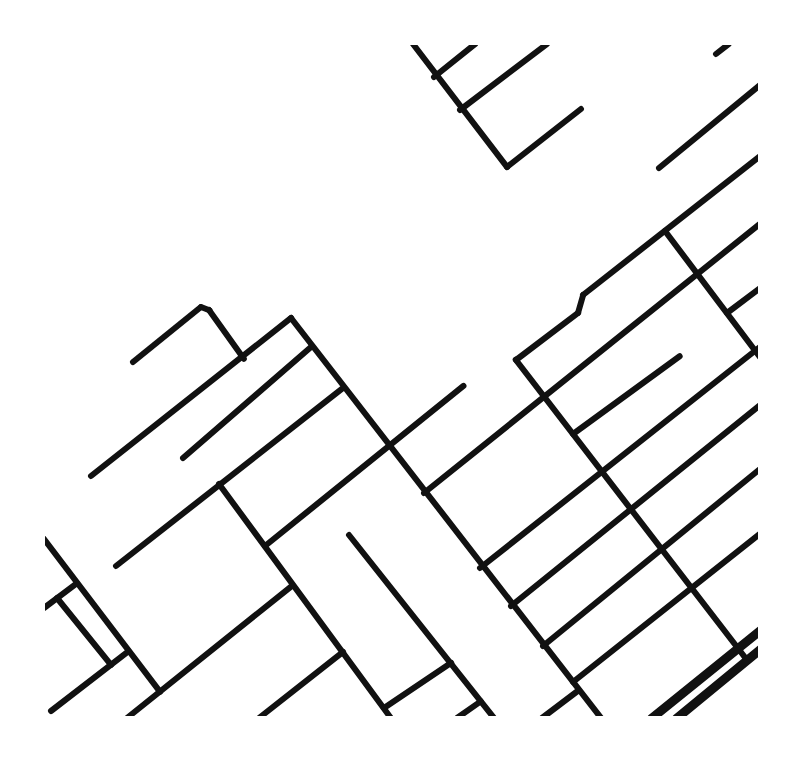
<!DOCTYPE html>
<style>
body{margin:0}
#map{position:relative;width:803px;height:761px;overflow:hidden;background:#fff;font-family:"Fira Sans",sans-serif}
div>[style]{position:absolute}
.minor>*{height:6px;margin:-3px;padding:0 3px;transform-origin:3px;border-radius:3px;background:#111}
.secondary>*{height:9px;margin:-4.5px;padding:0 4.5px;transform-origin:4.5px;border-radius:4.5px;background:#111}
span{translate:-50% -50%;white-space:nowrap;text-align:center;line-height:1.15;-webkit-text-stroke:4.5px #fff;paint-order:stroke}
.frame{position:absolute;inset:0;border:45px solid #fff;pointer-events:none}
</style>
<div id="map">
<div class="minor">
<i style="left:413px;top:44px;width:155px;rotate:52.6deg"></i>
<i style="left:507px;top:167px;width:94px;rotate:-38.1deg"></i>
<i style="left:716px;top:54px;width:16px;rotate:-38deg"></i>
<i style="left:434px;top:77px;width:53px;rotate:-38.8deg"></i>
<i style="left:460px;top:110px;width:109px;rotate:-37.2deg"></i>
<i style="left:659px;top:168px;width:131px;rotate:-39.4deg"></i>
<i style="left:665px;top:231px;width:158px;rotate:53deg"></i>
<i style="left:727px;top:313px;width:41px;rotate:-37.1deg"></i>
<i style="left:133px;top:362px;width:87px;rotate:-39deg"></i>
<i style="left:201px;top:307px;width:9px;rotate:21deg"></i>
<i style="left:209px;top:310px;width:60px;rotate:54.5deg"></i>
<i style="left:573px;top:434px;width:132px;rotate:-36.1deg"></i>
<i style="left:183px;top:458px;width:169px;rotate:-40.9deg"></i>
<i style="left:91px;top:476px;width:255px;rotate:-38.3deg"></i>
<i style="left:291px;top:318px;width:506px;rotate:52.22deg"></i>
<i style="left:219px;top:484px;width:290px;rotate:53.7deg"></i>
<i style="left:424px;top:493px;width:430px;rotate:-38.7deg"></i>
<i style="left:349px;top:535px;width:233px;rotate:51.6deg"></i>
<i style="left:44px;top:539px;width:192px;rotate:52.8deg"></i>
<i style="left:265px;top:546px;width:255px;rotate:-38.9deg"></i>
<i style="left:116px;top:566px;width:287px;rotate:-38.1deg"></i>
<i style="left:480px;top:568px;width:357px;rotate:-38.3deg"></i>
<i style="left:57px;top:598px;width:86px;rotate:51.1deg"></i>
<i style="left:511px;top:606px;width:320px;rotate:-38.9deg"></i>
<i style="left:44px;top:608px;width:41px;rotate:-37.1deg"></i>
<i style="left:543px;top:646px;width:280px;rotate:-39.2deg"></i>
<i style="left:747px;top:660px;width:379px;rotate:-127.6deg"></i>
<i style="left:516px;top:360px;width:78px;rotate:-37.2deg"></i>
<i style="left:578px;top:313px;width:19px;rotate:-74deg"></i>
<i style="left:583px;top:295px;width:225px;rotate:-38.1deg"></i>
<i style="left:573px;top:682px;width:238px;rotate:-38.4deg"></i>
<i style="left:384px;top:708px;width:81px;rotate:-33.9deg"></i>
<i style="left:51px;top:711px;width:98px;rotate:-37.6deg"></i>
<i style="left:127px;top:718px;width:211px;rotate:-38.7deg"></i>
<i style="left:259px;top:718px;width:107px;rotate:-38.2deg"></i>
<i style="left:457px;top:718px;width:29px;rotate:-35deg"></i>
<i style="left:542px;top:718px;width:46px;rotate:-37.1deg"></i>
</div>
<div class="secondary">
<i style="left:651px;top:718px;width:140px;rotate:-38.9deg"></i>
<i style="left:676px;top:718px;width:109px;rotate:-39.4deg"></i>
</div>
<div class="frame"></div>
</div>
